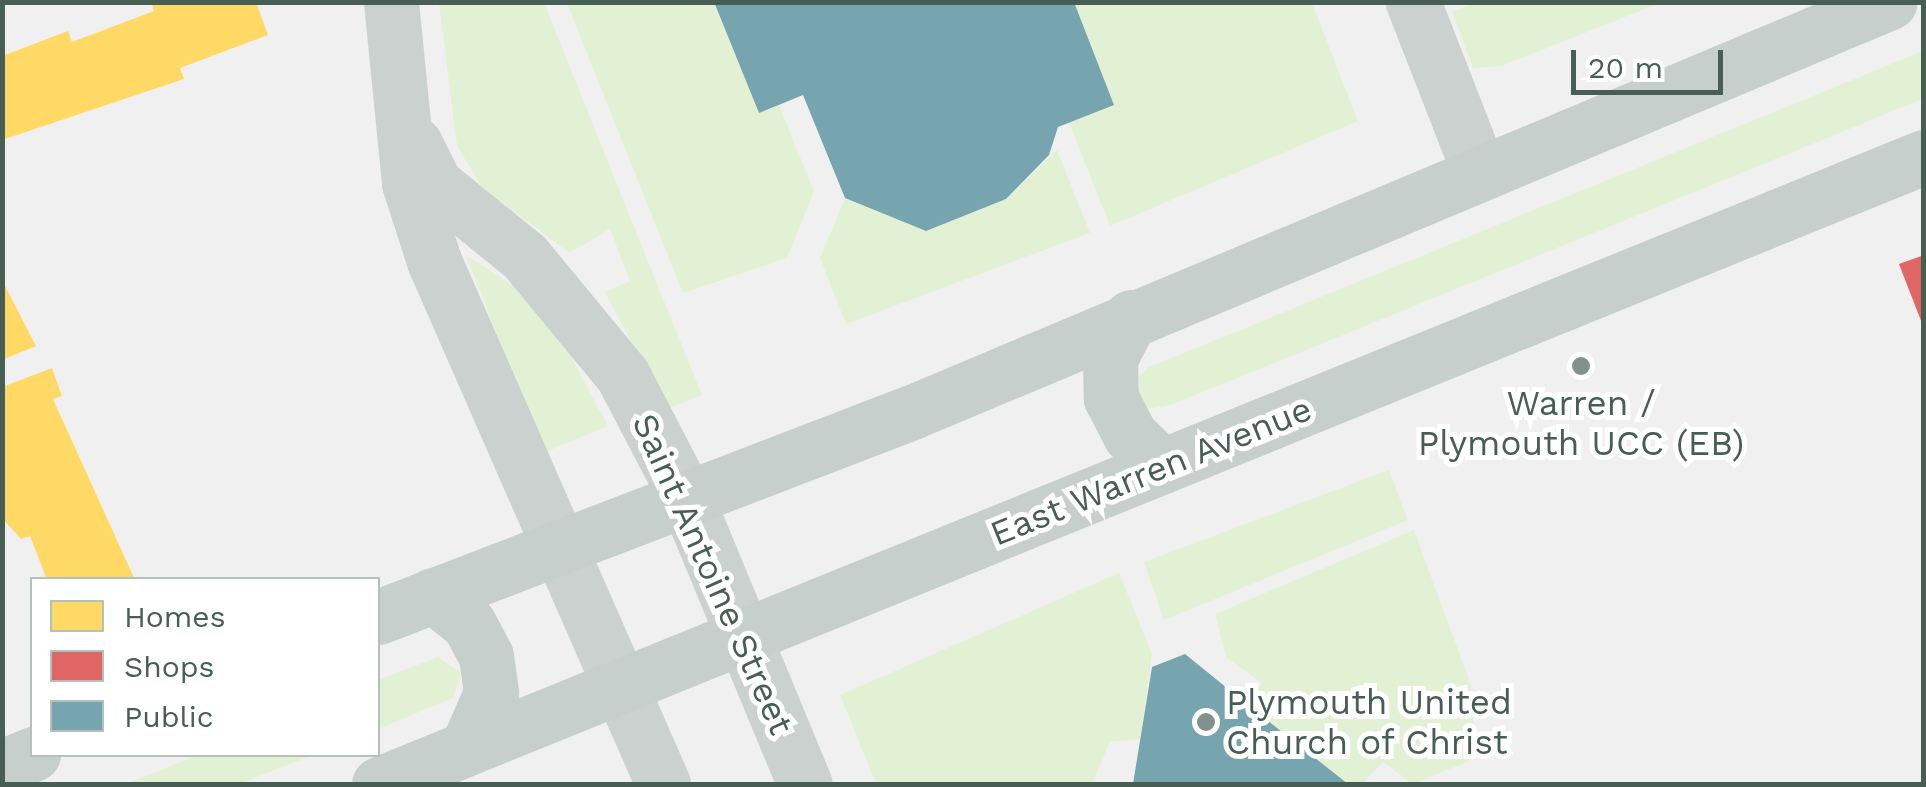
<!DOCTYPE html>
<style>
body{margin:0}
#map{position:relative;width:1926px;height:787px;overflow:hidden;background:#f1f0f1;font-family:"Work Sans",sans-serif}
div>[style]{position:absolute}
.green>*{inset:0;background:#e2f1d3}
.homes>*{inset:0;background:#ffd966}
.shops>*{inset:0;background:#e06666}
.public>*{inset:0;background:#76a5af}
.minor>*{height:55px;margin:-27.5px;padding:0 27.5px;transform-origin:27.5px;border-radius:27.5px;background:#cbd1cf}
.major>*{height:55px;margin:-27.5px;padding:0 27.5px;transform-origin:27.5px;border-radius:27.5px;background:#c6cfcc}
.dots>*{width:28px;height:28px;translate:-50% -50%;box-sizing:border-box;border:5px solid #fff;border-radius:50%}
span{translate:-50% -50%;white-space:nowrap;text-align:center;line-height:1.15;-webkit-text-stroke:10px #fff;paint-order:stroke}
.poi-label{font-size:35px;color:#465e54}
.left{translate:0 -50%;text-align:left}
.street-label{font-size:35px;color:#465e54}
.frame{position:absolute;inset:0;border:5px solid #465e54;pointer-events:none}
.legend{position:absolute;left:30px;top:577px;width:350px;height:180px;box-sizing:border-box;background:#fff;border:2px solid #b5bfbb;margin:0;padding:12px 18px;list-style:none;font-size:30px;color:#465e54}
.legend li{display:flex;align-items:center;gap:20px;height:50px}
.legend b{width:50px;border:2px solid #b5bfbb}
.scale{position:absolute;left:1571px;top:50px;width:152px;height:45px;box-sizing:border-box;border:5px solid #465e54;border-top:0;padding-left:12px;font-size:30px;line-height:35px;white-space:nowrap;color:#465e54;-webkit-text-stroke:8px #fff;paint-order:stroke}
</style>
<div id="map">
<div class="green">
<i style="clip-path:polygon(1074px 2px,1312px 3px,1358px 121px,1110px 226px,1069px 123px,1114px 104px)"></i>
<i style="clip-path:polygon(1475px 2px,1660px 2px,1660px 3px,1502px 66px,1473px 68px,1452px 12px)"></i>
<i style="clip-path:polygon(439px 3px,544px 3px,702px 395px,666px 409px,605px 292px,630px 281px,610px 229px,569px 253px,482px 187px,457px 146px)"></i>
<i style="clip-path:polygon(567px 3px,714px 3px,759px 113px,779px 105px,814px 191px,787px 258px,683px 293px)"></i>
<i style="clip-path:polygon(1923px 51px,1923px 99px,1171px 405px,1147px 409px,1134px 382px,1147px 368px)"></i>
<i style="clip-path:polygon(1057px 150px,1090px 233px,846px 324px,820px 258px,845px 198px,926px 231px,1006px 199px)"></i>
<i style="clip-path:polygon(466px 255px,519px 289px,566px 347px,608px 426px,543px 453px)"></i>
<i style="clip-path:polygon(1389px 470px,1408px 520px,1164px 620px,1144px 562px)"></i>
<i style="clip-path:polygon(1414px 530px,1476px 699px,1469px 761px,1413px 784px,1383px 762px,1362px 784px,1348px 784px,1248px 705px,1262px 683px,1226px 657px,1215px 614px)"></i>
<i style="clip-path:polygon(1119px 573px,1152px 654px,1140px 739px,1110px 742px,1092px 784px,876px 784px,840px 695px)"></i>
<i style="clip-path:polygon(438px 657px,461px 673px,453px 698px,378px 729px,378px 680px)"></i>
<i style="clip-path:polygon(198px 755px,198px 754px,313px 755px,239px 784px,125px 784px)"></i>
</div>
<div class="homes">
<i style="clip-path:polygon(151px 2px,256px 2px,268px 35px,180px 68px,184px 79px,2px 140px,2px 56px,68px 31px,72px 42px,154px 11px)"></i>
<i style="clip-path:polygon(2px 280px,36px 346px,2px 360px)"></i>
<i style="clip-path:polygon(52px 368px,62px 396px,53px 399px,135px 580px,47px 580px,30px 536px,21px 539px,2px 518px,2px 387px)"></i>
</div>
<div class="shops">
<i style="clip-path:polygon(1924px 255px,1924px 325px,1923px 326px,1899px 264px)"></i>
</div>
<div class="public">
<i style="clip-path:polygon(714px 2px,1074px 2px,1114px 105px,1058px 127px,1049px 155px,1006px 199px,926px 231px,845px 198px,803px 95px,759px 113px)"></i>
<i style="clip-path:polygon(1185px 654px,1248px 705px,1348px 784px,1133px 784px,1152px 667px)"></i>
</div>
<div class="minor">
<i style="left:391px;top:2px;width:182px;rotate:84.3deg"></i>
<i style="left:409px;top:183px;width:82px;rotate:72.2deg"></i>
<i style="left:434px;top:261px;width:571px;rotate:66.35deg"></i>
<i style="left:1413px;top:2px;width:181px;rotate:68.7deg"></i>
<i style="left:415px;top:144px;width:45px;rotate:63.4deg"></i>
<i style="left:435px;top:184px;width:116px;rotate:39deg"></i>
<i style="left:525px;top:257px;width:154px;rotate:50.5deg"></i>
<i style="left:623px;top:376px;width:134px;rotate:62.5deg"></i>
<i style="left:685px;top:495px;width:313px;rotate:67.5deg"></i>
</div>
<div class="major">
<i style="left:1131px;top:317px;width:47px;rotate:116.6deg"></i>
<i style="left:1110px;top:359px;width:39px;rotate:89deg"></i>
<i style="left:1111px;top:398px;width:42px;rotate:62.8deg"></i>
<i style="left:1130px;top:435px;width:45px;rotate:44.1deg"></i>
<i style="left:433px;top:595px;width:46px;rotate:38.9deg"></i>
<i style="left:469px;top:624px;width:36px;rotate:62deg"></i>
<i style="left:486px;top:656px;width:37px;rotate:82deg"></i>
<i style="left:491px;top:693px;width:60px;rotate:113.6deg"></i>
<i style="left:378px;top:617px;width:572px;rotate:-21deg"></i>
<i style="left:912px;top:412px;width:1060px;rotate:-22.74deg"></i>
<i style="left:2px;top:767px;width:34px;rotate:-23deg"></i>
<i style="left:379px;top:784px;width:1667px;rotate:-22.09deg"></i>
</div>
<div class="dots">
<i style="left:1581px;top:366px;background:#82918b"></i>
<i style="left:1206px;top:722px;background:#82918b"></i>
</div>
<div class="poi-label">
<span style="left:1581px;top:423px">Warren /<br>Plymouth UCC (EB)</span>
<span class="left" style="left:1226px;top:722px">Plymouth United<br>Church of Christ</span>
</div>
<div class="street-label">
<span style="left:1151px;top:471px;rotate:-22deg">East Warren Avenue</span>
<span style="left:713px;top:574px;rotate:66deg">Saint Antoine Street</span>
</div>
<div class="frame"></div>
<ul class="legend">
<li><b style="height:28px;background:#ffd966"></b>Homes</li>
<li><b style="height:28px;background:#e06666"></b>Shops</li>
<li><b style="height:28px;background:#76a5af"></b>Public</li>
</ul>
<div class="scale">20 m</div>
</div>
